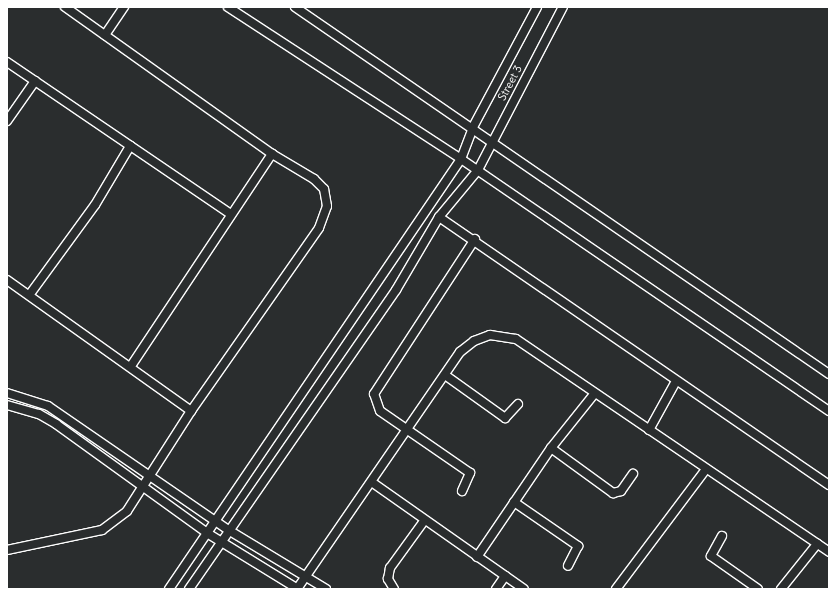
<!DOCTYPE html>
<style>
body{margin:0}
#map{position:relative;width:836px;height:596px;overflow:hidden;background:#2a2d2e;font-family:Delius,sans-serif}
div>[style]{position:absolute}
.roads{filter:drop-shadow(1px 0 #fff) drop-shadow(-1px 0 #fff) drop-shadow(0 1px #fff) drop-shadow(0 -1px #fff)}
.minor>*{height:8px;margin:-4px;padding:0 4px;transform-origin:4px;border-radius:4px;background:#2a2d2e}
span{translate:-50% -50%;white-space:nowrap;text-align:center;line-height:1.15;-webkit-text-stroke:3px #2a2d2e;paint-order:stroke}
.street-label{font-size:11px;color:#fff}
.frame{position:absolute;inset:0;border:8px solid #fff;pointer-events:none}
</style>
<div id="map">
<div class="roads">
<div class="minor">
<i style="left:228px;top:7px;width:278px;rotate:33.1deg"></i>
<i style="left:461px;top:159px;width:446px;rotate:34.4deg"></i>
<i style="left:295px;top:7px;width:648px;rotate:34.5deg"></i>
<i style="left:105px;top:35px;width:34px;rotate:-56deg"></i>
<i style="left:7px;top:62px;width:271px;rotate:34.2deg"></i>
<i style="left:7px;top:121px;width:49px;rotate:-55deg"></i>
<i style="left:439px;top:217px;width:473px;rotate:34.5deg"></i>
<i style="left:7px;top:280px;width:226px;rotate:35.4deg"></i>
<i style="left:30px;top:294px;width:110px;rotate:-53.9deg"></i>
<i style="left:95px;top:205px;width:69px;rotate:-59.3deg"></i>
<i style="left:131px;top:366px;width:255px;rotate:-56.4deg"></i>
<i style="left:445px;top:375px;width:74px;rotate:35.6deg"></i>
<i style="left:505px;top:418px;width:19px;rotate:-47deg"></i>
<i style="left:7px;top:393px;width:43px;rotate:17.6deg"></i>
<i style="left:48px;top:406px;width:221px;rotate:34.5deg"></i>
<i style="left:230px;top:531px;width:112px;rotate:31.1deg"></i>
<i style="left:7px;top:405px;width:33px;rotate:16deg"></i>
<i style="left:39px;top:414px;width:20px;rotate:30deg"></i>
<i style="left:56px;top:424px;width:186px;rotate:35.8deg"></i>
<i style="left:207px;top:533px;width:107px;rotate:31.6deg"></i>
<i style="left:649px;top:430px;width:56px;rotate:-61.1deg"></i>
<i style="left:551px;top:448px;width:77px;rotate:36deg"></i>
<i style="left:613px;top:493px;width:8px;rotate:-14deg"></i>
<i style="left:621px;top:491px;width:21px;rotate:-55deg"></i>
<i style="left:373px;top:483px;width:184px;rotate:35.1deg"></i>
<i style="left:462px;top:491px;width:20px;rotate:-66deg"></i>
<i style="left:470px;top:473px;width:109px;rotate:-145.4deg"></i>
<i style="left:380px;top:411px;width:18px;rotate:-109deg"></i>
<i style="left:374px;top:394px;width:185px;rotate:-56.9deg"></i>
<i style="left:514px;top:502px;width:78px;rotate:34.5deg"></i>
<i style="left:578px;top:546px;width:22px;rotate:117deg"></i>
<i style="left:722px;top:536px;width:23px;rotate:119deg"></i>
<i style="left:711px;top:556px;width:57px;rotate:35.1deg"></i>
<i style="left:7px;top:550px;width:97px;rotate:-11.9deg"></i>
<i style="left:102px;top:530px;width:31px;rotate:-37deg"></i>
<i style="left:127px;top:511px;width:119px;rotate:-57.4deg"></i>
<i style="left:191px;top:411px;width:223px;rotate:-55deg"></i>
<i style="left:319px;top:228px;width:23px;rotate:-70deg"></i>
<i style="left:327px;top:206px;width:17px;rotate:-100deg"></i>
<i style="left:324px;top:189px;width:14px;rotate:-135deg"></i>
<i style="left:314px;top:179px;width:49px;rotate:-149.2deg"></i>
<i style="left:272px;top:154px;width:254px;rotate:-144.6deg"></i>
<i style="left:477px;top:557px;width:132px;rotate:-55.8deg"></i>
<i style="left:551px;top:448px;width:70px;rotate:-51.3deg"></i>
<i style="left:169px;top:589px;width:520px;rotate:-55.82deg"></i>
<i style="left:461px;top:159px;width:34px;rotate:-69deg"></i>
<i style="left:473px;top:127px;width:136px;rotate:-61.9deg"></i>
<i style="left:189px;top:589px;width:364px;rotate:-55.3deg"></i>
<i style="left:396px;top:290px;width:85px;rotate:-59.5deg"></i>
<i style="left:439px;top:217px;width:61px;rotate:-50.3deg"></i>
<i style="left:478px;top:170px;width:184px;rotate:-62.5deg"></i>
<i style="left:297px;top:589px;width:288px;rotate:-55.5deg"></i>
<i style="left:460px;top:352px;width:18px;rotate:-38deg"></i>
<i style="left:474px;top:341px;width:17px;rotate:-21deg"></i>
<i style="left:490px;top:335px;width:26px;rotate:9deg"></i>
<i style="left:516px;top:339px;width:379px;rotate:34.2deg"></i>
<i style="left:394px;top:589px;width:12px;rotate:-121deg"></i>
<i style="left:388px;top:579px;width:11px;rotate:-80deg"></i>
<i style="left:390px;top:568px;width:58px;rotate:-54.1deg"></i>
<i style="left:496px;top:589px;width:16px;rotate:-55deg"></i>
<i style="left:616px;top:589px;width:150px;rotate:-53.1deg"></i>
<i style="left:781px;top:589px;width:58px;rotate:-51.3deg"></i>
</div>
</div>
<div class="street-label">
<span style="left:510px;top:83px;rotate:-62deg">Street 3</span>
</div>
<div class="frame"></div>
</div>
